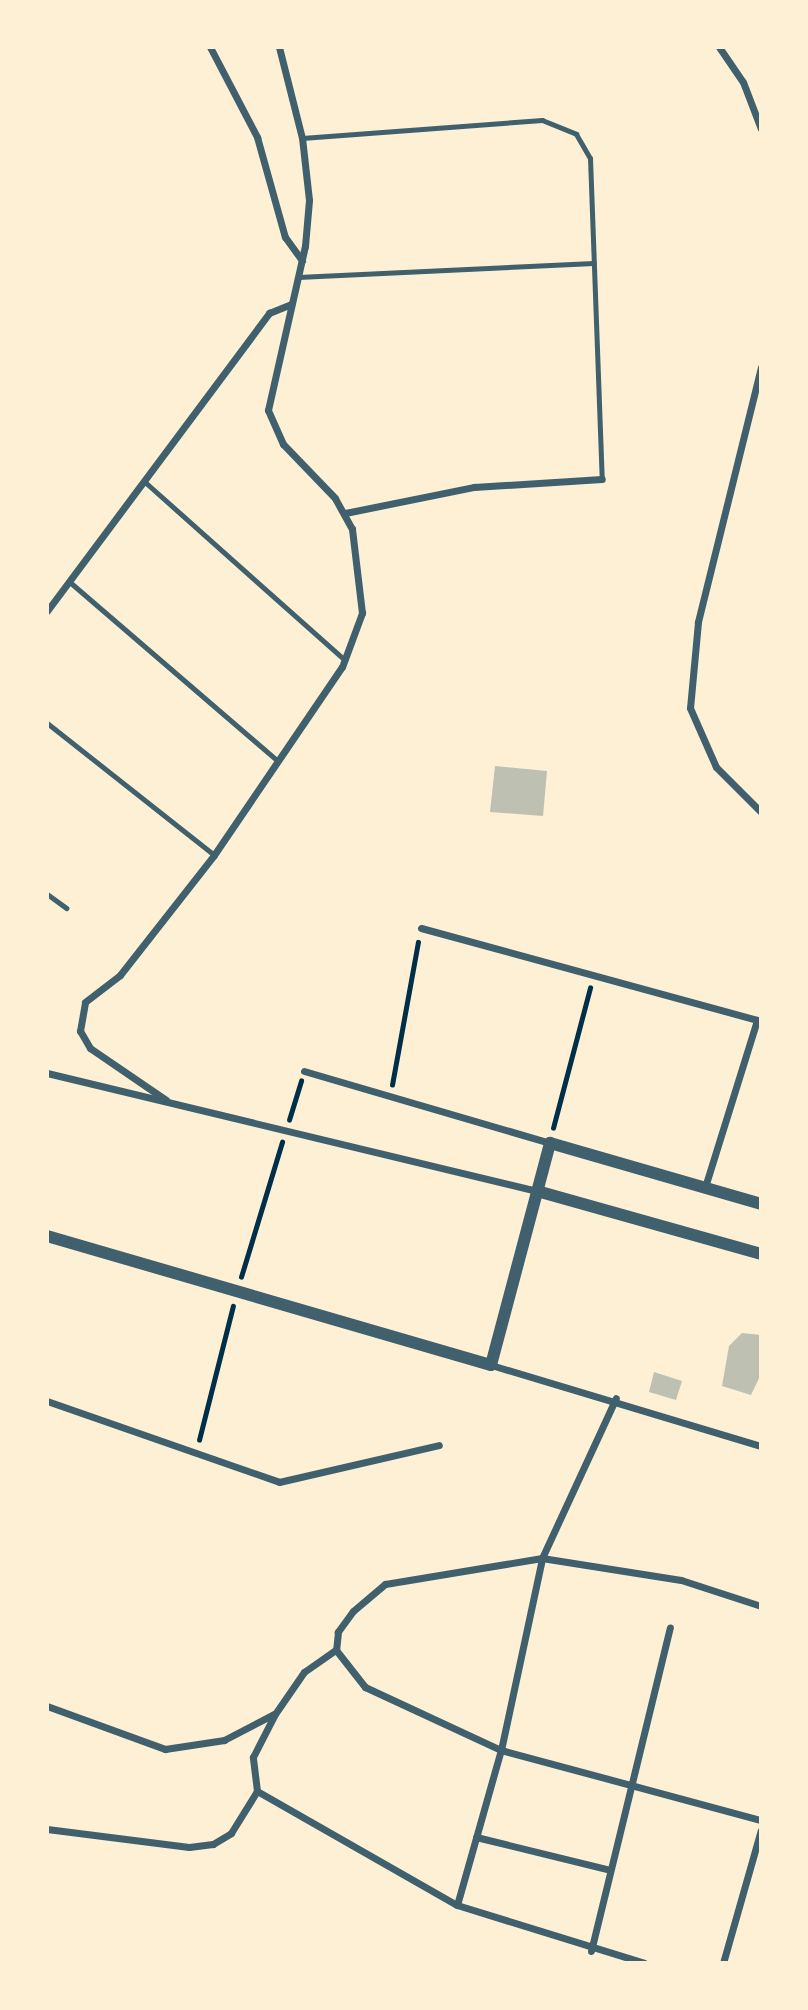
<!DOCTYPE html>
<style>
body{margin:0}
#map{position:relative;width:808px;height:2010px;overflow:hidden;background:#fdf0d5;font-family:"Archivo Narrow",sans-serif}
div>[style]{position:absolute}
.building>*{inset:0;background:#bec0b2}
.path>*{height:4.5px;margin:-2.25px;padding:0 2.25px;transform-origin:2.25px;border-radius:2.25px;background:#003049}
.service>*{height:5px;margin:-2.5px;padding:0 2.5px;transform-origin:2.5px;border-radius:2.5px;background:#3f606c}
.minor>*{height:7px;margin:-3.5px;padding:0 3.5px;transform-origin:3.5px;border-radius:3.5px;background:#3f606c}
.tertiary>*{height:12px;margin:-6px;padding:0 6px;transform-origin:6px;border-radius:6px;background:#3f606c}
span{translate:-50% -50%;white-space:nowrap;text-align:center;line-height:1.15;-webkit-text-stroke:5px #fdf0d5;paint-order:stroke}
.frame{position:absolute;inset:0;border:49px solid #fdf0d5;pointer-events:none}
</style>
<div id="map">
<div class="building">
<i style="clip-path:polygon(495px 766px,547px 771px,543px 816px,490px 812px)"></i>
<i style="clip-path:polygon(742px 1333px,761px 1335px,761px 1374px,751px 1395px,722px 1386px,729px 1346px)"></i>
<i style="clip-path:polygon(654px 1372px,682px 1381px,676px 1400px,649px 1392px)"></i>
</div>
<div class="path">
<i style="left:392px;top:1085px;width:145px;rotate:-79.7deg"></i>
<i style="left:289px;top:1120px;width:41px;rotate:-72.9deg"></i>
<i style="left:553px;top:1128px;width:145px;rotate:-75.2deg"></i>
<i style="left:241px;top:1277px;width:141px;rotate:-73.1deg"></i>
<i style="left:199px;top:1440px;width:138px;rotate:-75.8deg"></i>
</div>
<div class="service">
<i style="left:302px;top:138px;width:241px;rotate:-4.3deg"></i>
<i style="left:542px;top:120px;width:37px;rotate:22deg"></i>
<i style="left:576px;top:134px;width:28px;rotate:60deg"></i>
<i style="left:590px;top:158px;width:321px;rotate:87.9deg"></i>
<i style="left:298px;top:277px;width:296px;rotate:-2.7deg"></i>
<i style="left:146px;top:483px;width:266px;rotate:41.7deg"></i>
<i style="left:72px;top:584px;width:272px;rotate:40.7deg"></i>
<i style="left:47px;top:723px;width:213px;rotate:38.3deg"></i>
<i style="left:47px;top:894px;width:24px;rotate:36deg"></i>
</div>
<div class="minor">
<i style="left:210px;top:47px;width:102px;rotate:62.4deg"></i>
<i style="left:257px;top:137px;width:104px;rotate:74.4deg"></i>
<i style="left:285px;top:237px;width:29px;rotate:54deg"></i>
<i style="left:719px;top:47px;width:42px;rotate:55.6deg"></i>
<i style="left:743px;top:82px;width:50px;rotate:69deg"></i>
<i style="left:761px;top:367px;width:263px;rotate:103.9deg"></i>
<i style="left:698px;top:622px;width:86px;rotate:95.3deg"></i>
<i style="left:690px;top:708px;width:64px;rotate:66.2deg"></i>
<i style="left:716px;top:767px;width:64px;rotate:45deg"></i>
<i style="left:345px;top:513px;width:132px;rotate:-11.4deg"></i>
<i style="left:474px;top:487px;width:128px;rotate:-3.6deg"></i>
<i style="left:47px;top:611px;width:372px;rotate:-53.3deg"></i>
<i style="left:269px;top:313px;width:24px;rotate:-22deg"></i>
<i style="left:421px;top:928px;width:352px;rotate:15.3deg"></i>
<i style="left:304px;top:1071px;width:256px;rotate:16.3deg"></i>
<i style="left:47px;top:1073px;width:504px;rotate:13.54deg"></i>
<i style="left:166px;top:1100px;width:92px;rotate:-145.6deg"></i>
<i style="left:90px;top:1048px;width:20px;rotate:-120deg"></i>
<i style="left:80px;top:1031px;width:29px;rotate:-80deg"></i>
<i style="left:85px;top:1002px;width:44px;rotate:-37.6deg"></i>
<i style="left:120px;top:975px;width:152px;rotate:-51.9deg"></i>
<i style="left:214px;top:855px;width:227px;rotate:-55.8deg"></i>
<i style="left:342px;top:667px;width:58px;rotate:-69.7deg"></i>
<i style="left:362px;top:613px;width:85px;rotate:-96.8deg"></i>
<i style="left:352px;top:529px;width:35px;rotate:-119deg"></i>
<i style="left:335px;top:498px;width:75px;rotate:-133.9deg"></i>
<i style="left:283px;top:444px;width:37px;rotate:-114deg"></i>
<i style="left:268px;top:410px;width:168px;rotate:-77.3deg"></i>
<i style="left:305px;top:246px;width:46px;rotate:-85deg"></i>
<i style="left:309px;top:200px;width:62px;rotate:-96.4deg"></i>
<i style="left:302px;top:138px;width:94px;rotate:-104.2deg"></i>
<i style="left:705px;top:1187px;width:175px;rotate:-72.7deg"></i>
<i style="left:491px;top:1365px;width:282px;rotate:16.7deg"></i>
<i style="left:47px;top:1401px;width:246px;rotate:19.2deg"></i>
<i style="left:279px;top:1482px;width:164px;rotate:-13deg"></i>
<i style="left:761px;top:1606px;width:84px;rotate:-162deg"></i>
<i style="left:681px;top:1580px;width:141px;rotate:-171deg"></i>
<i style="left:542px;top:1558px;width:159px;rotate:170.6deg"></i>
<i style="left:385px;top:1584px;width:42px;rotate:139.8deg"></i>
<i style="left:353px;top:1611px;width:26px;rotate:126deg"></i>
<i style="left:338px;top:1632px;width:18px;rotate:96deg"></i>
<i style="left:336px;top:1650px;width:47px;rotate:51.9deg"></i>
<i style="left:365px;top:1687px;width:150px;rotate:24.9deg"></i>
<i style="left:501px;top:1750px;width:269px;rotate:15.1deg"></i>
<i style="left:47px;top:1706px;width:126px;rotate:20deg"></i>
<i style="left:165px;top:1749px;width:60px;rotate:-8.7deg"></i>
<i style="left:224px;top:1740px;width:56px;rotate:-27.5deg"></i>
<i style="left:257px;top:1791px;width:230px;rotate:29.7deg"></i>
<i style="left:457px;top:1905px;width:196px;rotate:17.2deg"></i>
<i style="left:47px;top:1829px;width:143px;rotate:7.2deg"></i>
<i style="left:189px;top:1847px;width:24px;rotate:-7deg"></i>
<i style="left:213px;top:1844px;width:21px;rotate:-31deg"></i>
<i style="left:231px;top:1833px;width:49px;rotate:-58.2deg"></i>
<i style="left:257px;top:1791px;width:34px;rotate:-97deg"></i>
<i style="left:253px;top:1757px;width:48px;rotate:-62.9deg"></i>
<i style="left:275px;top:1714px;width:51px;rotate:-55.4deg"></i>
<i style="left:304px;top:1672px;width:39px;rotate:-35deg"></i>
<i style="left:476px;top:1837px;width:138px;rotate:13.8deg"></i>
<i style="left:457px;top:1905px;width:161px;rotate:-74.2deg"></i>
<i style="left:501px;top:1750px;width:196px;rotate:-77.9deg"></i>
<i style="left:542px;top:1558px;width:176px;rotate:-65.2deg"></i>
<i style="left:591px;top:1951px;width:333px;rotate:-76.3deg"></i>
<i style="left:723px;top:1963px;width:138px;rotate:-74.1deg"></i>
</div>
<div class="tertiary">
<i style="left:537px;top:1191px;width:233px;rotate:15.7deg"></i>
<i style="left:47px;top:1236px;width:462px;rotate:16.2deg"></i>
<i style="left:491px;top:1365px;width:230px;rotate:-75.1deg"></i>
<i style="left:550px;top:1143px;width:220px;rotate:16.1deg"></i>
</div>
<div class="frame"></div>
</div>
